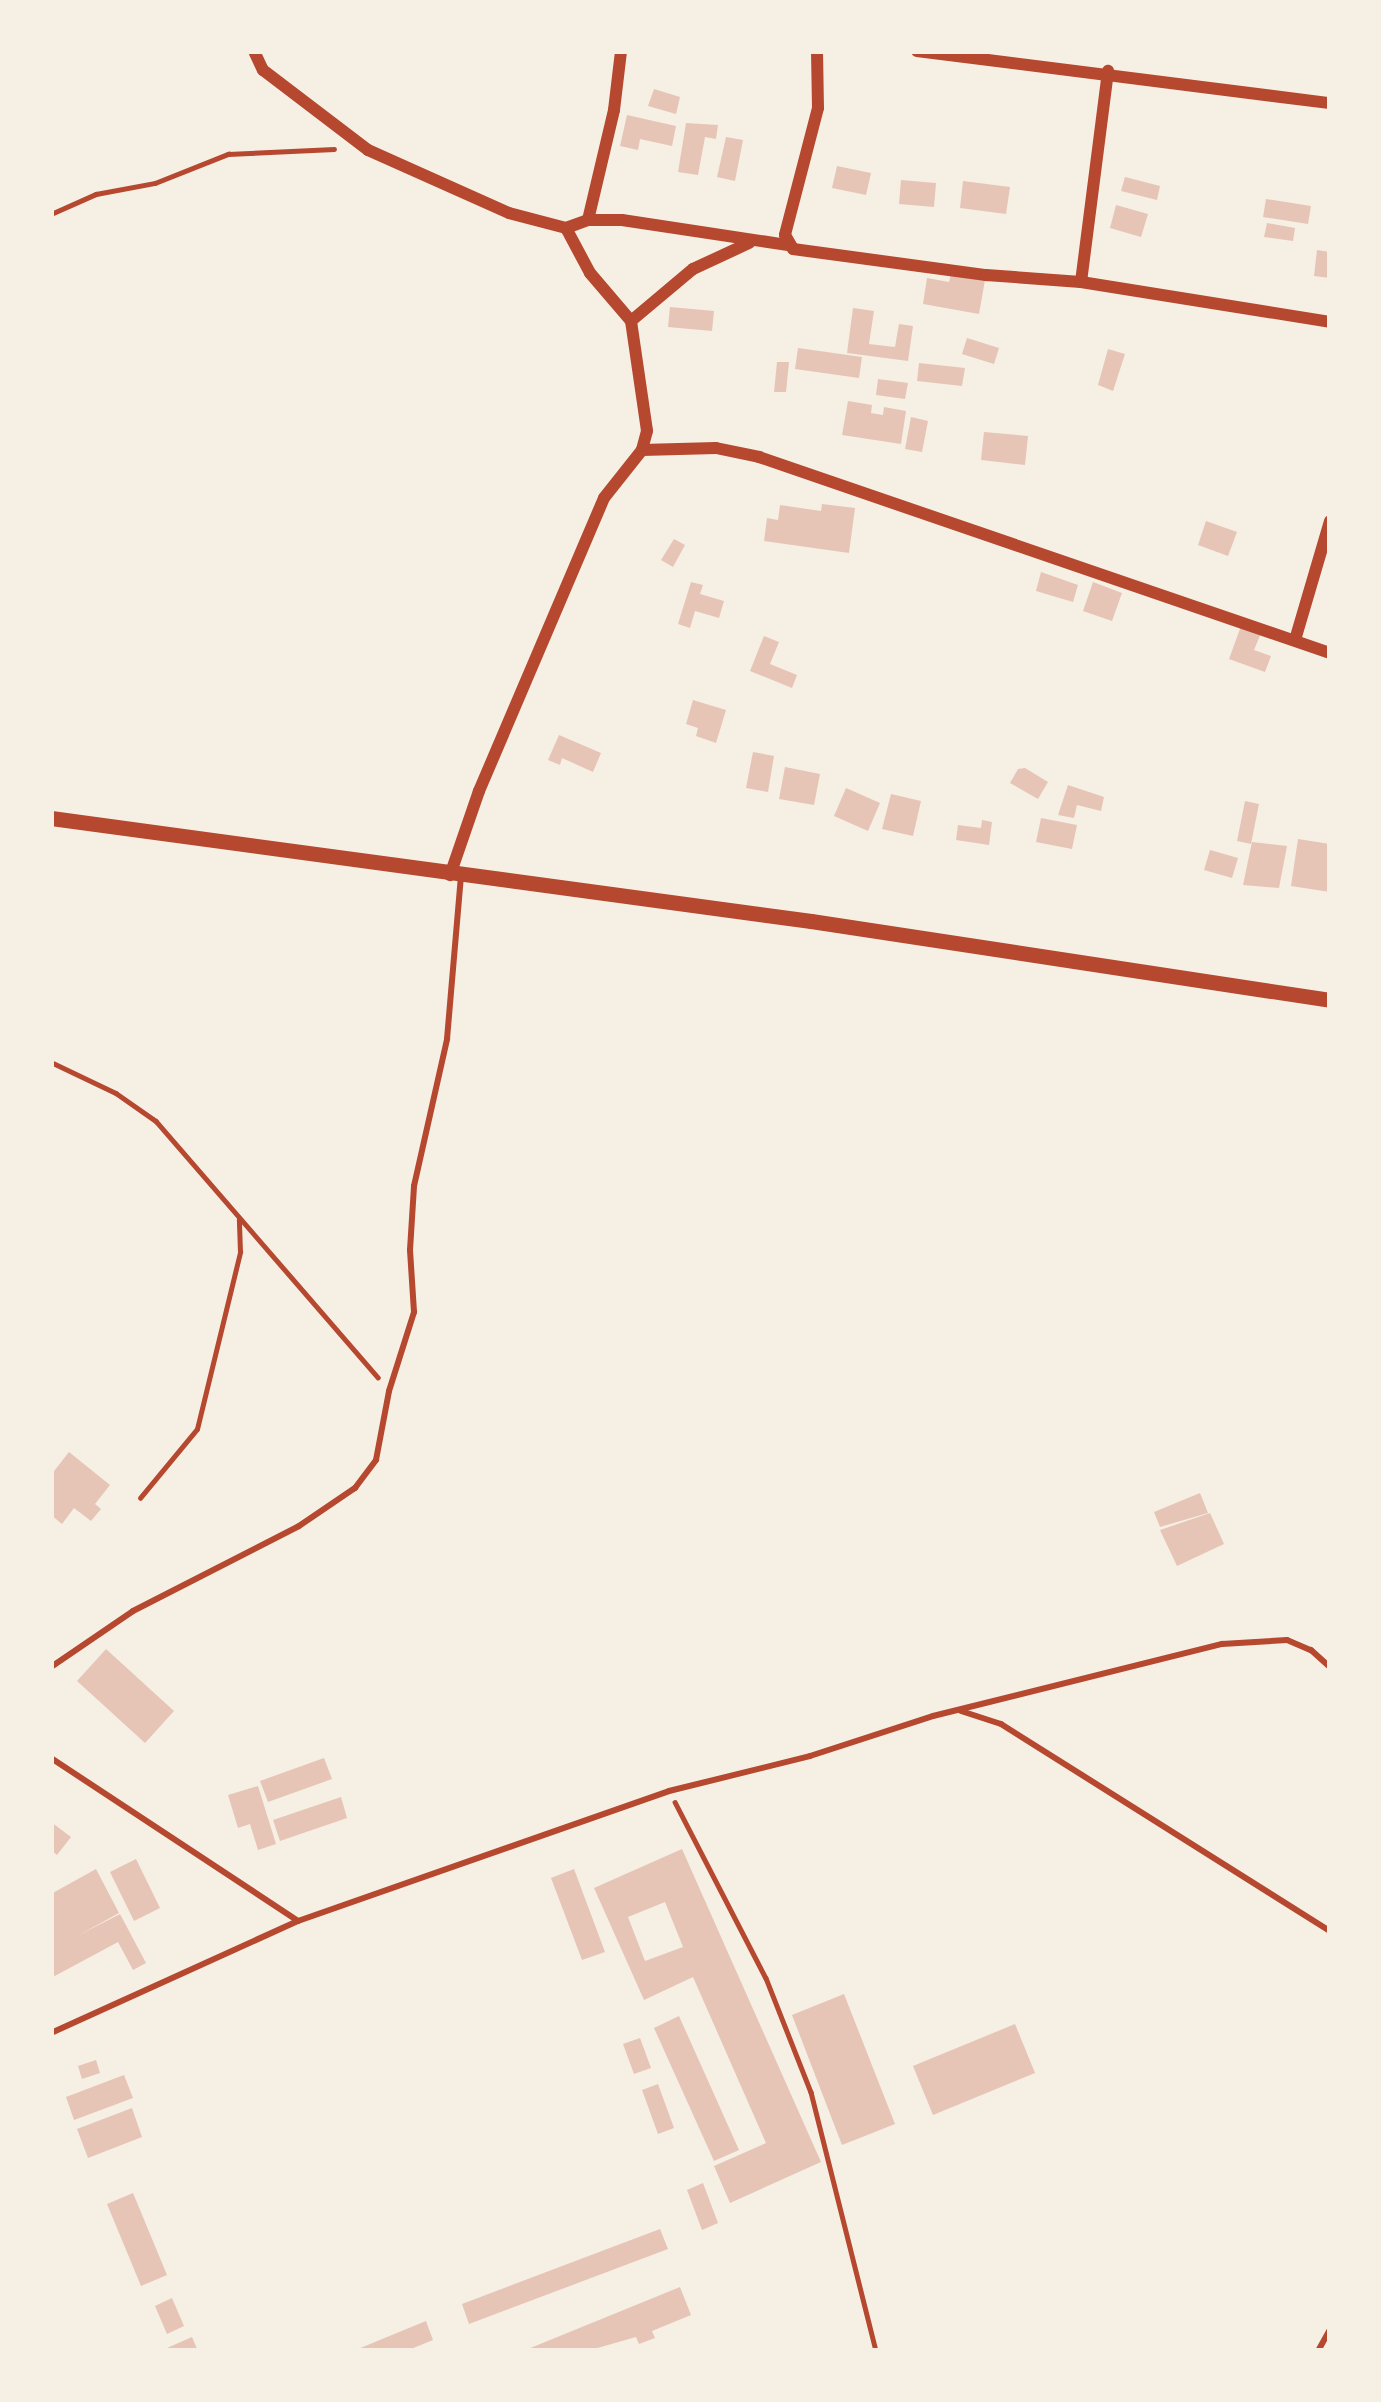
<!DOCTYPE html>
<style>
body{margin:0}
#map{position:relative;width:1381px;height:2402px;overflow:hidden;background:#f6efe4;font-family:"DejaVu Sans",sans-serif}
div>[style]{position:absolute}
.building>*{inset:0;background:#e6c5b7}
.path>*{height:4.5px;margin:-2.25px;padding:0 2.25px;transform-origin:2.25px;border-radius:2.25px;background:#b5482f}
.service>*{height:6px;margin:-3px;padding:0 3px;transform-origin:3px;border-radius:3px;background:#b5482f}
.minor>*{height:12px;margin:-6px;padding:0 6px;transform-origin:6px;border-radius:6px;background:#b5482f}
.tertiary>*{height:15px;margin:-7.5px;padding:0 7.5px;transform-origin:7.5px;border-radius:7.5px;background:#b5482f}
span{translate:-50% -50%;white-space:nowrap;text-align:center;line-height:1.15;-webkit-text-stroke:10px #f6efe4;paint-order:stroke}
.frame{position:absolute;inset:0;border:54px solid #f6efe4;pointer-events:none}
</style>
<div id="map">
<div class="building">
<i style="clip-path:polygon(654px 89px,680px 97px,676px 114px,648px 106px)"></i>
<i style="clip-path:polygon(627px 115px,676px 126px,672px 146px,640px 139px,638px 150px,620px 146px)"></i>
<i style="clip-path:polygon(686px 123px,718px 125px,716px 139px,705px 137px,698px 175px,678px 172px)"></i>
<i style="clip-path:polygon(726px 137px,743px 140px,735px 181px,717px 177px)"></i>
<i style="clip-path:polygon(837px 166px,871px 173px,866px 195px,832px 188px)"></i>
<i style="clip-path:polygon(1125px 177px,1160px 186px,1157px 200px,1121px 191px)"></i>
<i style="clip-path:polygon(901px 180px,936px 183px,934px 207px,899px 204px)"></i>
<i style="clip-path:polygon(963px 181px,1010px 187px,1006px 214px,960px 208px)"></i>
<i style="clip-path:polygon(1266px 199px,1311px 206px,1308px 224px,1263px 217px)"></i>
<i style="clip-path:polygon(1116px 205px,1148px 214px,1141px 237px,1110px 228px)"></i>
<i style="clip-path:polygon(1267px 223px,1295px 228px,1293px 241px,1264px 237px)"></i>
<i style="clip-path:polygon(1317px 250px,1330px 252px,1330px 278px,1314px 276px)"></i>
<i style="clip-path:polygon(951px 274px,985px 280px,979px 314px,923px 304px,927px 278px,949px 282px)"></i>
<i style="clip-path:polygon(670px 307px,714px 311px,712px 331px,668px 327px)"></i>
<i style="clip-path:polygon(853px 308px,874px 311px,869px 344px,895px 347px,899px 324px,913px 326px,908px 361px,847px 353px)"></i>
<i style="clip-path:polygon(967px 338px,999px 348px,994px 364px,962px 354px)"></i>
<i style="clip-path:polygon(798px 348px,862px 357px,859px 378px,795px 369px)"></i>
<i style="clip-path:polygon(1108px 349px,1125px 354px,1113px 391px,1098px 385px)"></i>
<i style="clip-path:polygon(777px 362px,789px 362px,786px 392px,774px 392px)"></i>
<i style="clip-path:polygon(919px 363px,965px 368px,962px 386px,917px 381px)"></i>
<i style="clip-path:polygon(878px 379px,908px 383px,905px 399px,876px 395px)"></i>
<i style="clip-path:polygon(848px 401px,872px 405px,871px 413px,883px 415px,884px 407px,906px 411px,901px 444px,842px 435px)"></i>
<i style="clip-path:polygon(911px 417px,928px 421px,922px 452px,905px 449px)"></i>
<i style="clip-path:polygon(984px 432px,1028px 436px,1025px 465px,981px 460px)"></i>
<i style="clip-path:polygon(822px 504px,855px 508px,849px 553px,764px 541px,767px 518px,778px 520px,780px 505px,821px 511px)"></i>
<i style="clip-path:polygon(1206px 521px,1237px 532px,1228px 556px,1198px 545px)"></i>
<i style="clip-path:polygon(674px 539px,685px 545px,673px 567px,661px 560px)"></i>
<i style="clip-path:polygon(1041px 572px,1078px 585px,1073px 602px,1036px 591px)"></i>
<i style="clip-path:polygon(691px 582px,703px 585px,700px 594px,724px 601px,719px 618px,695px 611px,690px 628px,678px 624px)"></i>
<i style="clip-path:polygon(1093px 582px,1122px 593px,1112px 621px,1083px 611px)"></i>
<i style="clip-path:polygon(1241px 626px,1261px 633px,1254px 650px,1271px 656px,1265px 672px,1229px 659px)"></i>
<i style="clip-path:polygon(764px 636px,779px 642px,770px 664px,797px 675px,792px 688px,750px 671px)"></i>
<i style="clip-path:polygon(693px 700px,726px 710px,716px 743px,696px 736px,698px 728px,686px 724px)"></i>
<i style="clip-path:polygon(559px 735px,601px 753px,593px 772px,562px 758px,560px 765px,548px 760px)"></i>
<i style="clip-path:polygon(753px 752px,774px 756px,768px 792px,746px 788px)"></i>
<i style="clip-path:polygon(785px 767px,820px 774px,814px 805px,779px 799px)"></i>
<i style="clip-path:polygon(1025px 768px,1048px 782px,1038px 799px,1010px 783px,1018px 769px)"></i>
<i style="clip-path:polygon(1068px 785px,1104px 797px,1101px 811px,1077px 805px,1074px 818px,1058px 815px)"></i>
<i style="clip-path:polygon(846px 788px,880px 803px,868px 831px,834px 816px)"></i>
<i style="clip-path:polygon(891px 794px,921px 801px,913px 836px,882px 829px)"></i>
<i style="clip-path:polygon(1245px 801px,1259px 804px,1251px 844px,1237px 841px)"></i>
<i style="clip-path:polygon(1041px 818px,1077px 825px,1072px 849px,1036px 842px)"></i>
<i style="clip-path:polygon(982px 820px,992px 822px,989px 845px,956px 840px,958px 825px,981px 828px)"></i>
<i style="clip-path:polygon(1298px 839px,1330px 844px,1330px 892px,1291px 886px)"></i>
<i style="clip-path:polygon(1252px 842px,1287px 846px,1279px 888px,1243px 885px)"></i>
<i style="clip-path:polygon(1210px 850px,1238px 858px,1232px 878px,1204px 870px)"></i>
<i style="clip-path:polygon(69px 1452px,110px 1485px,95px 1504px,101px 1509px,91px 1521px,74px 1508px,62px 1524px,51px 1515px,51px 1475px)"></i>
<i style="clip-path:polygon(1200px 1493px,1208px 1513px,1160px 1527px,1154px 1512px)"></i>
<i style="clip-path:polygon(1210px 1513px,1224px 1544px,1177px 1566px,1160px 1530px)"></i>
<i style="clip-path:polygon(106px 1649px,174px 1711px,145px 1743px,77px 1681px)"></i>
<i style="clip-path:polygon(324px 1758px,332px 1779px,268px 1802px,260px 1781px)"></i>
<i style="clip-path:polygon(258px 1786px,276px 1844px,258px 1850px,250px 1824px,238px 1828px,228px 1795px)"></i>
<i style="clip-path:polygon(341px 1797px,347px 1818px,280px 1841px,273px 1820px)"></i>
<i style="clip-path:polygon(51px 1822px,71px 1837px,57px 1855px,51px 1850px)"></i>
<i style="clip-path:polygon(evenodd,682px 1849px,821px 2162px,730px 2203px,714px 2166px,766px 2143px,693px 1977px,644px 2000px,594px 1888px,682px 1849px,665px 1902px,683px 1947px,645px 1961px,628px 1917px,665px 1902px)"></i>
<i style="clip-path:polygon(136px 1859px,160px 1908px,134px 1921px,110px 1872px)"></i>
<i style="clip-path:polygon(96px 1869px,119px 1913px,79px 1935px,120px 1914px,146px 1963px,133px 1970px,118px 1942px,51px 1978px,51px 1894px)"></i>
<i style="clip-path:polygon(574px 1869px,605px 1952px,582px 1960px,551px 1878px)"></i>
<i style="clip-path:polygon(844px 1994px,895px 2124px,842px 2145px,792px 2015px)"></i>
<i style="clip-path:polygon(679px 2016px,739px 2150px,714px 2161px,654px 2028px)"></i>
<i style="clip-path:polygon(1015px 2024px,1035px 2073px,933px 2115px,913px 2066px)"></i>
<i style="clip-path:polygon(640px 2038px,651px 2068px,634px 2074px,623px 2044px)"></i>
<i style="clip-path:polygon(96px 2060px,100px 2073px,82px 2079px,78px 2066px)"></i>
<i style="clip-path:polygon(124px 2075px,133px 2098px,74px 2120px,66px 2097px)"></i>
<i style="clip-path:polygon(658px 2084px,674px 2128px,658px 2134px,642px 2090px)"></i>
<i style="clip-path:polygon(132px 2108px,142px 2137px,88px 2158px,77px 2129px)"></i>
<i style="clip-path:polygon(703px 2183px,718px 2223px,702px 2230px,687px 2190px)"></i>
<i style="clip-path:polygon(133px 2193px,167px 2275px,141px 2286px,107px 2204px)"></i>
<i style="clip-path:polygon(660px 2229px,668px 2249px,469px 2324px,462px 2304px)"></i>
<i style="clip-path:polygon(680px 2287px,691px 2315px,652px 2331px,655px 2338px,639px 2344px,636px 2337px,587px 2351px,523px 2351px)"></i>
<i style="clip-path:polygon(172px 2298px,184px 2326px,167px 2334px,155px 2306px)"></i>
<i style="clip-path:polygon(426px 2321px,433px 2340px,406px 2351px,353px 2351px)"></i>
<i style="clip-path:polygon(192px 2337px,198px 2351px,168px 2351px,167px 2348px)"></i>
</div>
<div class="path">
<i style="left:51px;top:214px;width:49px;rotate:-24deg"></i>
<i style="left:96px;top:194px;width:60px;rotate:-10.6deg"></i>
<i style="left:155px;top:183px;width:79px;rotate:-21.7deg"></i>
<i style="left:228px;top:154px;width:106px;rotate:-2.7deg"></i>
<i style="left:51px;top:1062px;width:72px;rotate:25.5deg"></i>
<i style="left:116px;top:1093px;width:49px;rotate:35deg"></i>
<i style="left:156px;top:1121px;width:339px;rotate:49.1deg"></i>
<i style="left:140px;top:1498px;width:89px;rotate:-50.4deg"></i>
<i style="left:197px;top:1429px;width:182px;rotate:-76.3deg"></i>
<i style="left:240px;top:1252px;width:32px;rotate:-92deg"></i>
<i style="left:675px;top:1802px;width:198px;rotate:62.7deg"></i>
<i style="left:766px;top:1978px;width:123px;rotate:68.5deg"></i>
<i style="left:811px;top:2092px;width:267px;rotate:75.9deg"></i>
</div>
<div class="service">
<i style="left:51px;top:1667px;width:99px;rotate:-34.3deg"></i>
<i style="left:133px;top:1611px;width:186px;rotate:-27.1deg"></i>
<i style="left:299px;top:1526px;width:68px;rotate:-34.2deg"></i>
<i style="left:355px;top:1488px;width:35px;rotate:-53deg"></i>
<i style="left:376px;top:1460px;width:70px;rotate:-79.3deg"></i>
<i style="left:389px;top:1391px;width:83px;rotate:-72.4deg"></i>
<i style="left:414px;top:1312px;width:62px;rotate:-93.7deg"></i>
<i style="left:410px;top:1250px;width:64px;rotate:-86.4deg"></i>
<i style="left:414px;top:1186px;width:151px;rotate:-77.3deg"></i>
<i style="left:447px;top:1039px;width:164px;rotate:-85.1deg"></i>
<i style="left:961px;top:1711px;width:42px;rotate:18deg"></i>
<i style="left:1001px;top:1724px;width:389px;rotate:32.2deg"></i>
<i style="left:51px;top:1758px;width:296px;rotate:33.4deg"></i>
<i style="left:51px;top:2033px;width:271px;rotate:-24.4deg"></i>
<i style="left:298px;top:1921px;width:393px;rotate:-19.3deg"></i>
<i style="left:669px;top:1791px;width:145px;rotate:-13.9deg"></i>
<i style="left:810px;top:1756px;width:129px;rotate:-18deg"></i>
<i style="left:933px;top:1716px;width:298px;rotate:-14deg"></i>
<i style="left:1222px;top:1644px;width:65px;rotate:-3.5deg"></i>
<i style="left:1287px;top:1640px;width:26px;rotate:23deg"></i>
<i style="left:1311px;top:1650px;width:25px;rotate:42deg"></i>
<i style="left:1318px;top:2351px;width:25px;rotate:-61deg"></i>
</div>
<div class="minor">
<i style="left:254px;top:51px;width:21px;rotate:65deg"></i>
<i style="left:263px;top:70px;width:132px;rotate:37.3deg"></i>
<i style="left:368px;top:150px;width:154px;rotate:24.1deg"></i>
<i style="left:509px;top:213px;width:59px;rotate:14.7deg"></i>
<i style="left:566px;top:228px;width:51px;rotate:61.9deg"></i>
<i style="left:590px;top:273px;width:63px;rotate:49.5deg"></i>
<i style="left:631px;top:321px;width:111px;rotate:81.7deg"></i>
<i style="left:647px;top:431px;width:20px;rotate:105deg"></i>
<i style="left:642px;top:450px;width:61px;rotate:128.4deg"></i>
<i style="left:604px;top:498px;width:319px;rotate:113.1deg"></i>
<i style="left:479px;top:791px;width:89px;rotate:109deg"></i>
<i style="left:817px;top:51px;width:57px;rotate:89deg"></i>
<i style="left:818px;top:108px;width:131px;rotate:104.6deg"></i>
<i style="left:785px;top:235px;width:16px;rotate:60deg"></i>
<i style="left:793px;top:249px;width:195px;rotate:7.7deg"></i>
<i style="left:986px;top:275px;width:95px;rotate:4.2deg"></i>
<i style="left:1081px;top:282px;width:252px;rotate:9.1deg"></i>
<i style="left:917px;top:51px;width:416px;rotate:7.2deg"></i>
<i style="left:588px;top:220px;width:113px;rotate:-76.7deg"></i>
<i style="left:614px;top:110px;width:59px;rotate:-83.2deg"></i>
<i style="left:566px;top:228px;width:23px;rotate:-20deg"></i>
<i style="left:588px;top:220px;width:34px"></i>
<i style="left:622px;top:220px;width:168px;rotate:8.6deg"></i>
<i style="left:1081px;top:282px;width:213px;rotate:-82.7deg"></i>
<i style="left:631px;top:321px;width:81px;rotate:-40deg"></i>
<i style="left:693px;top:269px;width:62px;rotate:-24.9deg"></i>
<i style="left:642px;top:450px;width:74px;rotate:-1.5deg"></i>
<i style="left:716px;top:448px;width:44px;rotate:11.8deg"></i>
<i style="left:759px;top:457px;width:604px;rotate:18.95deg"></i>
<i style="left:1295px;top:640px;width:124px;rotate:-73.6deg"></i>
</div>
<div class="tertiary">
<i style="left:51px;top:818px;width:767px;rotate:7.72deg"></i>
<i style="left:811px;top:921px;width:525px;rotate:8.65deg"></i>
</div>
<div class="frame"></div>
</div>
